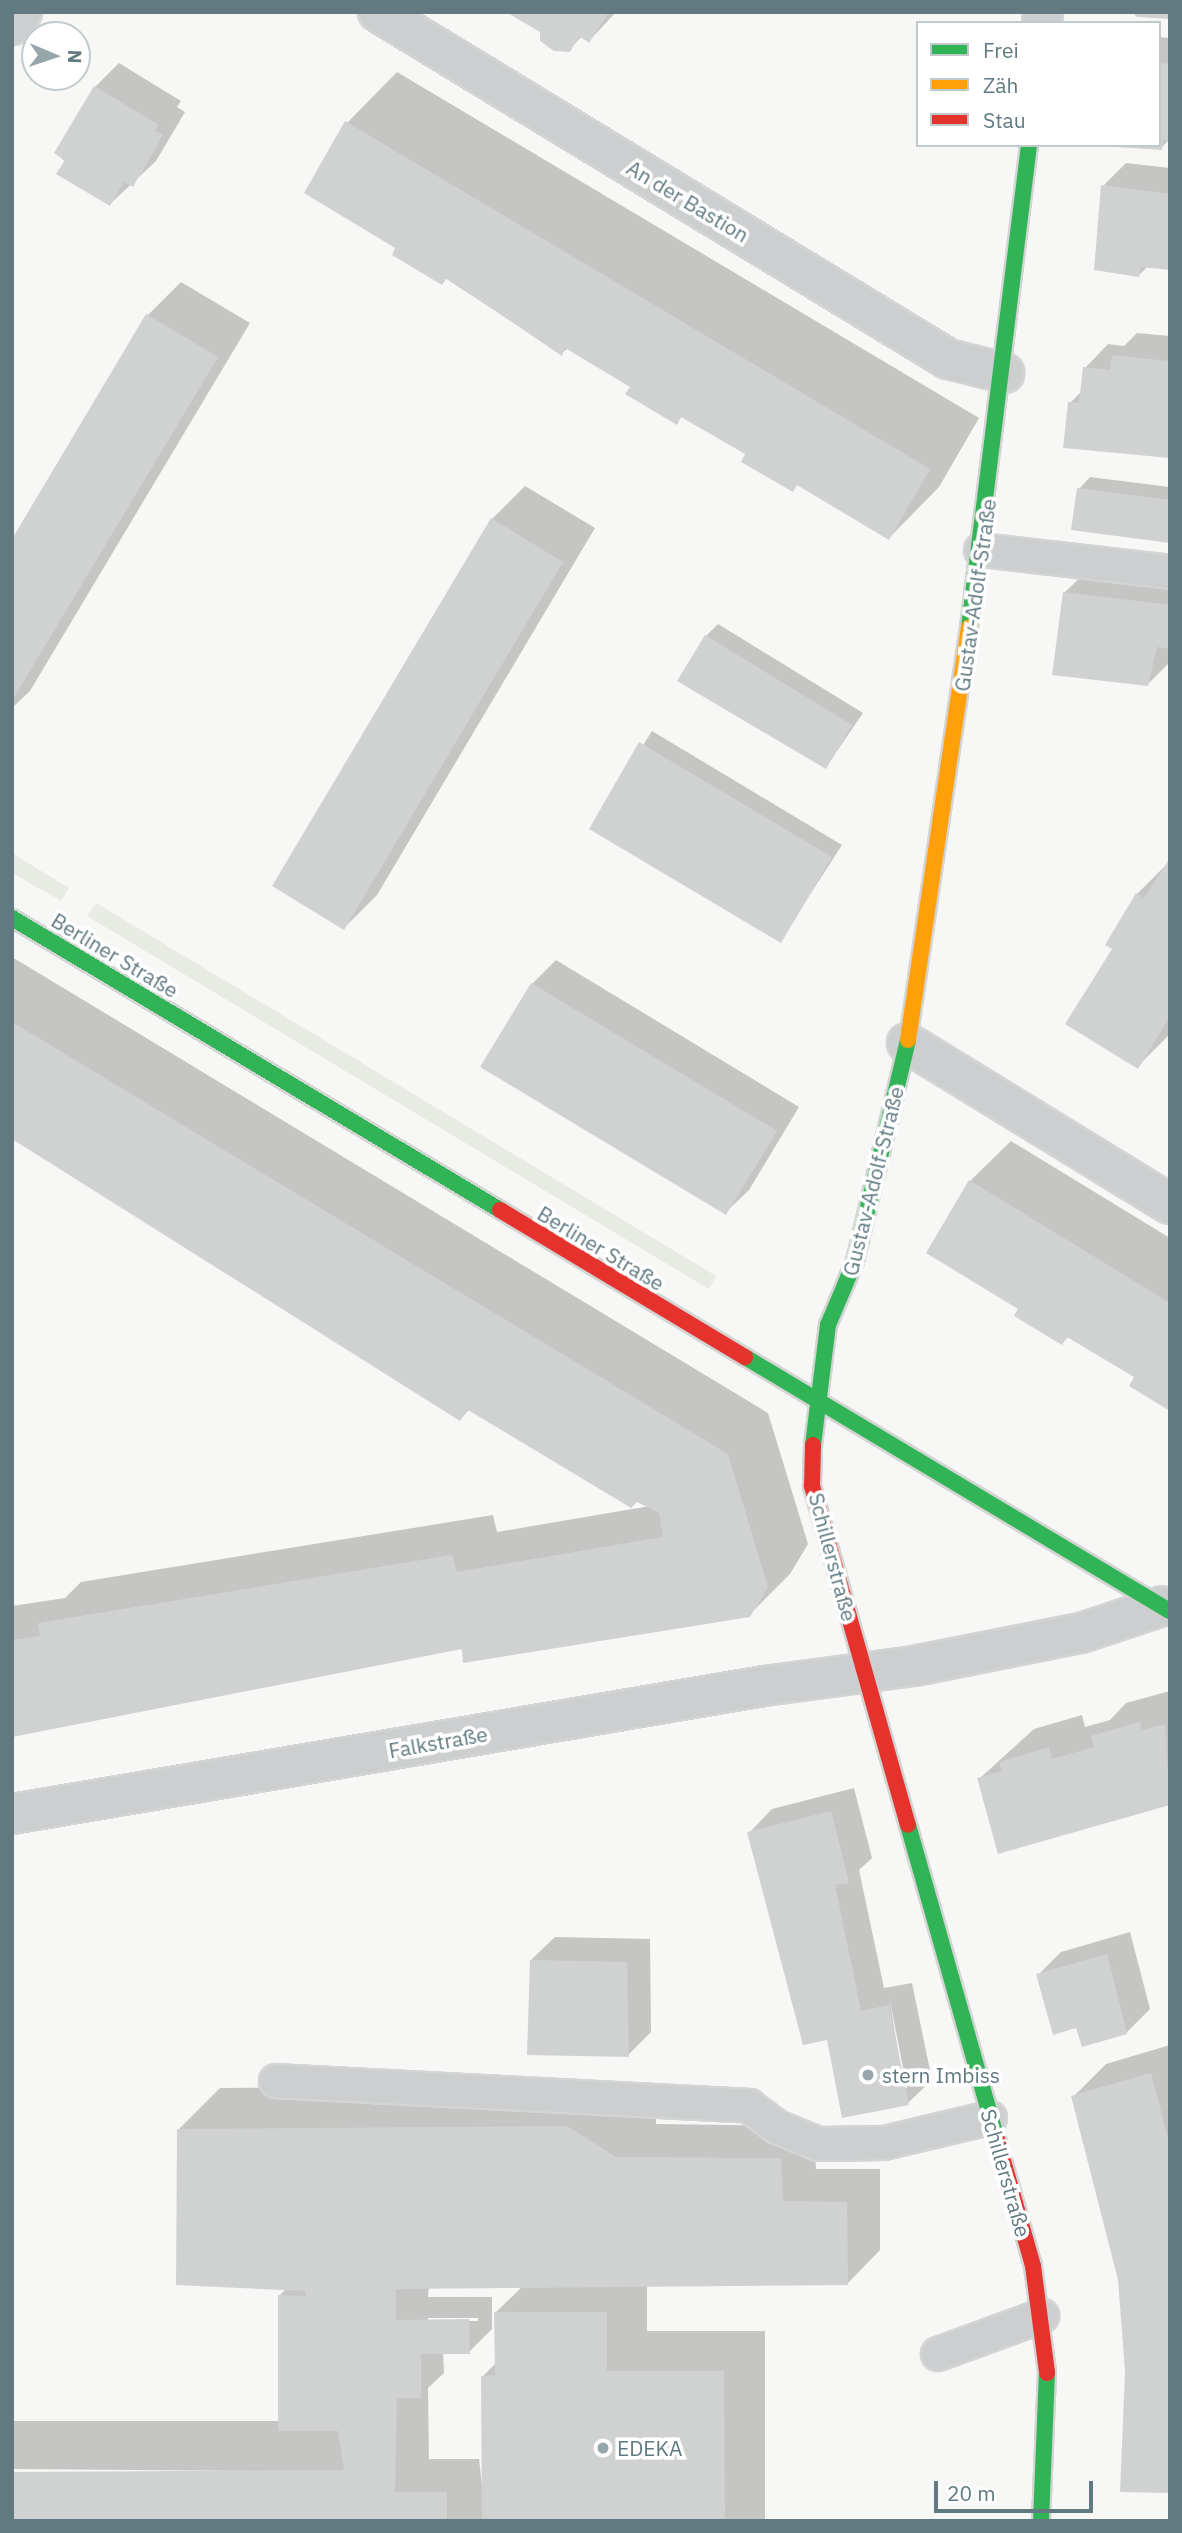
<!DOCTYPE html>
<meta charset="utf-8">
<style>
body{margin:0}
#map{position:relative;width:1182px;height:2533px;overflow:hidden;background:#f7f7f6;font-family:"IBM Plex Sans",sans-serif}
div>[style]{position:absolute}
.green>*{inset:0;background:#e8eae4}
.shadow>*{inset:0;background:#0003}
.building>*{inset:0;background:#d0d2d2}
.roads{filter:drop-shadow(2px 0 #d3d4d4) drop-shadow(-2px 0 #d3d4d4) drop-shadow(0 2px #d3d4d4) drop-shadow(0 -2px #d3d4d4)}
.lane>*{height:32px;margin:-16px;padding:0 16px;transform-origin:16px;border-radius:16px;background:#cccecf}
.street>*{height:38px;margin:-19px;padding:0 19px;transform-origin:19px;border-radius:19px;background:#cccecf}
.fast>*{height:16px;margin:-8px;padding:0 8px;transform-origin:8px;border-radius:8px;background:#30b455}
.slow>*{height:16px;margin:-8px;padding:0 8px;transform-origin:8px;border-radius:8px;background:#ff9f0a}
.jam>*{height:16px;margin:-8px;padding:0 8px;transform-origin:8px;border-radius:8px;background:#e5322d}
.dots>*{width:19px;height:19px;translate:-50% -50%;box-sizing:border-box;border:4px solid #fff;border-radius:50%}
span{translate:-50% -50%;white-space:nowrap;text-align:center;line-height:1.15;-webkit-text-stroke:7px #fff;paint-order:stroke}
.street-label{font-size:21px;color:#617a82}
.poi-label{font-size:21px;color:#617a82}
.left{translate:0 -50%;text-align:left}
.frame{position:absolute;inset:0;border:14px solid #617a82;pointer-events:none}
.legend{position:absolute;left:916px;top:21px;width:245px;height:126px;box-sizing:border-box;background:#fff;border:2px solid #c0cacd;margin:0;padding:9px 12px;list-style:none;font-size:21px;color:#617a82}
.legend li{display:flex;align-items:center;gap:14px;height:35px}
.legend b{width:35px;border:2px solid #c0cacd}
.north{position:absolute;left:21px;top:21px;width:70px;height:70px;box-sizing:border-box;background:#fff;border:2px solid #c0cacd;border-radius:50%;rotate:92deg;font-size:19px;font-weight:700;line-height:28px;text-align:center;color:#617a82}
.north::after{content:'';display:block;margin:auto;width:24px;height:32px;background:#96a6ab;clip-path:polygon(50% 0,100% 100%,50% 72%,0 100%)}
.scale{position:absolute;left:934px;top:2481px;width:159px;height:32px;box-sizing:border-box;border:4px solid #617a82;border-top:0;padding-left:9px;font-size:21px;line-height:24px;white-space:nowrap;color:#617a82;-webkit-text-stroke:5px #fff;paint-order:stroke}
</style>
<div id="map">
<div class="green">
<i style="clip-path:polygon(12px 853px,69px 888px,61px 901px,12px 873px)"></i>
<i style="clip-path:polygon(96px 903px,716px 1276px,709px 1289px,87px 916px)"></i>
</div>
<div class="shadow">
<i style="clip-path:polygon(510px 12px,616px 12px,589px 41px,582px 36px,569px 50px)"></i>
<i style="clip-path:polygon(1159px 37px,1170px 38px,1170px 139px,1161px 148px,1120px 146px,1159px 145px)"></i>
<i style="clip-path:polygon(119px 63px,181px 101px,177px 107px,185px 112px,156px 161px,110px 204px,56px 153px,95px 87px)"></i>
<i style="clip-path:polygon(397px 72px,979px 418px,939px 487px,889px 538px,798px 484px,792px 490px,747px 454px,683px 416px,676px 422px,632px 386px,568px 348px,561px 354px,398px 247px,347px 123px)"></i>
<i style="clip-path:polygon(1126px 163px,1170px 168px,1170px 269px,1148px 266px,1139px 275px,1103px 186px)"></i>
<i style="clip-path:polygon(181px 282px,250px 323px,30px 691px,12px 708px,12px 543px,148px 315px)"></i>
<i style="clip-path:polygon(1137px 333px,1170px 336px,1170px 456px,1070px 403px,1082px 391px,1085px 368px,1108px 344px,1124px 346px)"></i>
<i style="clip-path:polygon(1090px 477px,1170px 487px,1170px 541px,1079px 489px)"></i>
<i style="clip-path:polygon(525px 486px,595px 528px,377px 895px,344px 928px,492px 519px)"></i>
<i style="clip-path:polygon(1088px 570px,1170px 579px,1170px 662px,1148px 684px,1064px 593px)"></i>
<i style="clip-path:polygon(718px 624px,863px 713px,826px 767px,706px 636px)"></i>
<i style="clip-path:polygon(652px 731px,842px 845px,780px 941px,591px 828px)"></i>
<i style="clip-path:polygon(1169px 862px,1170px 1034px,1137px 1067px,1114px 948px,1137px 894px)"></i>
<i style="clip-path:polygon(12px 957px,768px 1413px,808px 1544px,790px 1574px,749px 1615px,464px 1646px,12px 1735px,12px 1606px,65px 1598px,81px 1582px,493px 1515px,497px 1532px,650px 1506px,470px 1409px,460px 1419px,12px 1137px)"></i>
<i style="clip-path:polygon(556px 960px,799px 1107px,749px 1190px,725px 1213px,482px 1067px,532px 984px)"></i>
<i style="clip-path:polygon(1011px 1141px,1170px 1238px,1170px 1409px,1136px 1377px,1069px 1336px,1062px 1343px,1020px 1308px,970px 1181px)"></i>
<i style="clip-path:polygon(1170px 1691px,1170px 1803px,979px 1779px,1034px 1729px,1082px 1715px,1085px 1727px,1110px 1720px,1126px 1703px)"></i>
<i style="clip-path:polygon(evenodd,854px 1788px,872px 1858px,859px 1870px,884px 1988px,912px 1983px,932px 2080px,908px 2103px,828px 2038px,749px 1833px,772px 1809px,854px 1788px,889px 1996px,907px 2088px,904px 2088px,889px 1996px)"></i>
<i style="clip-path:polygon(1130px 1932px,1150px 2009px,1126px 2033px,1077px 2026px,1038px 1975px,1061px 1952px)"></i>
<i style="clip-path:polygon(555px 1937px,650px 1939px,651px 2032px,628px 2055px,531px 1960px)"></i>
<i style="clip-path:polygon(1170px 2045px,1170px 2492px,1127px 2372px,1120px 2280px,1073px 2097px,1106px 2064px)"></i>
<i style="clip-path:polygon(evenodd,609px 2085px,656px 2116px,656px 2124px,813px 2126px,816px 2169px,880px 2169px,880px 2250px,847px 2284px,647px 2286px,647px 2331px,765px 2331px,765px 2521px,12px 2521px,388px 2472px,12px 2469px,12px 2421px,280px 2421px,279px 2296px,291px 2284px,179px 2129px,220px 2088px,609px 2085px,429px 2285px,523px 2286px,496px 2312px,496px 2363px,483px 2376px,483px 2494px,479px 2459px,429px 2459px,428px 2388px,444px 2373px,443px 2352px,469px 2352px,492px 2329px,492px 2297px,428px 2297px,429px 2285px,609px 2085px,428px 2318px,478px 2318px,478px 2321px,428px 2321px,428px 2318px)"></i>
</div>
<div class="building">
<i style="clip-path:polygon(506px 12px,609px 12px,589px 43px,579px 36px,570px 52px,554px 51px,540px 41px,540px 32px)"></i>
<i style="clip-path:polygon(1132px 12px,1170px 12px,1170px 19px,1137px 17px)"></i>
<i style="clip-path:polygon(1159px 62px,1170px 64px,1170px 141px,1163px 140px,1162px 150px,1115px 147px,1159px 145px)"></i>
<i style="clip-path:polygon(94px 86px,159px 125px,155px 131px,163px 135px,133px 187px,124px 182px,110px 206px,56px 174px,65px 160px,54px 153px)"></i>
<i style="clip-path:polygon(345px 121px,930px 469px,889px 540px,797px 485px,793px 492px,741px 462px,745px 454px,681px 417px,677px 425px,625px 394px,630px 387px,565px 348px,562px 356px,447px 278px,442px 285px,392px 255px,395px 248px,304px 193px)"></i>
<i style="clip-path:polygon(1101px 185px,1170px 194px,1170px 270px,1141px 267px,1139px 277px,1094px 270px)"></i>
<i style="clip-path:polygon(146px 314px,218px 357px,12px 701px,12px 539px)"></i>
<i style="clip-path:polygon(1112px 355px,1169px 361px,1170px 458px,1063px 448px,1068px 402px,1079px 403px,1083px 367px,1110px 370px)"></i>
<i style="clip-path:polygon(1077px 488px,1170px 500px,1170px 543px,1071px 530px)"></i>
<i style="clip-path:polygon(491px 518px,563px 562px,344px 930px,272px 886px)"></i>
<i style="clip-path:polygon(1063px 592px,1170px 605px,1170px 649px,1157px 647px,1148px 686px,1052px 675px)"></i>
<i style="clip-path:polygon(705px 635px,852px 725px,826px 769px,677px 681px)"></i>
<i style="clip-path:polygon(639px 742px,832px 857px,781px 943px,589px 829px)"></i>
<i style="clip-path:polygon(1170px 858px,1170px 1016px,1138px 1069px,1065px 1024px,1112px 949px,1105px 945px,1136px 893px,1144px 898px)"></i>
<i style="clip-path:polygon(531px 983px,777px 1131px,726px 1215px,480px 1067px)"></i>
<i style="clip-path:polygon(12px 1022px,728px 1454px,768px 1587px,750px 1617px,463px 1663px,462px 1649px,12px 1737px,12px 1640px,40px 1636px,38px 1623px,452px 1555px,457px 1572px,663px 1537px,659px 1513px,637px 1502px,631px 1508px,468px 1410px,460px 1421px,12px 1139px)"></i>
<i style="clip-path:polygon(969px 1180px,1170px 1303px,1170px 1411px,1129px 1386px,1134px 1377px,1067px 1337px,1062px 1345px,1014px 1316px,1018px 1309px,926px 1253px)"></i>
<i style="clip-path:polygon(1140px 1722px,1142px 1730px,1165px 1724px,1170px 1805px,998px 1854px,977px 1778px,1002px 1771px,999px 1762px,1049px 1747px,1052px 1759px,1094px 1747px,1091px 1736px)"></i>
<i style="clip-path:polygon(831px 1811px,849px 1883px,835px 1885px,861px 2011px,889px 2005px,909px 2105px,842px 2118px,827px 2040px,803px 2045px,747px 1832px)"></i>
<i style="clip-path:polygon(1107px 1954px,1127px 2034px,1082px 2047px,1076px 2028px,1053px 2035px,1036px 1974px)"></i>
<i style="clip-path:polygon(530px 1960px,627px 1962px,629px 2057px,527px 2055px)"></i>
<i style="clip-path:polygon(1151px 2073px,1170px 2146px,1170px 2493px,1120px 2492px,1125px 2372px,1118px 2280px,1071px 2096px)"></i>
<i style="clip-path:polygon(567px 2126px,616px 2157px,781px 2158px,783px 2201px,847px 2202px,848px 2285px,396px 2289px,396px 2320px,469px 2319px,470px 2354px,421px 2354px,421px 2398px,397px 2398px,395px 2492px,447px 2492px,447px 2521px,12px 2521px,12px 2472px,344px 2470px,338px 2431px,278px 2431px,278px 2295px,306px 2296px,305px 2291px,176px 2285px,177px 2129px)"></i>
<i style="clip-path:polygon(494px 2312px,607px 2312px,607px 2371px,724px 2371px,725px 2521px,482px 2521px,481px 2376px,495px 2375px)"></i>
</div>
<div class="roads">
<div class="lane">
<i style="left:981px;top:550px;width:190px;rotate:6.6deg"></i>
<i style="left:276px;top:2081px;width:474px;rotate:3deg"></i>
<i style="left:749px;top:2106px;width:35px;rotate:37deg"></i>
<i style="left:777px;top:2127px;width:44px;rotate:22.5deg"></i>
<i style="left:818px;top:2144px;width:66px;rotate:-0.9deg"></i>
<i style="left:884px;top:2143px;width:109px;rotate:-13.3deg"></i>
<i style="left:938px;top:2354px;width:111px;rotate:-20.1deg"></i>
</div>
<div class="street">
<i style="left:378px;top:12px;width:667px;rotate:31.33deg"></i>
<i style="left:948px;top:359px;width:58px;rotate:14deg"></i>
<i style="left:1042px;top:23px;width:11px;rotate:-85deg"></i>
<i style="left:12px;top:25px;width:16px;rotate:-52deg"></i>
<i style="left:907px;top:1043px;width:308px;rotate:31.5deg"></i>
<i style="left:12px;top:1814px;width:763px;rotate:-9.66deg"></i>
<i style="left:764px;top:1686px;width:151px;rotate:-7.6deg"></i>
<i style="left:914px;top:1666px;width:170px;rotate:-11.2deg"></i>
<i style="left:1081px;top:1633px;width:85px;rotate:-18.4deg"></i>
</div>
<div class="fast">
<i style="left:969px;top:627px;width:486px;rotate:-82.9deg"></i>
<i style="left:12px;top:918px;width:569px;rotate:30.89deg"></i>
<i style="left:745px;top:1357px;width:495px;rotate:30.9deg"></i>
<i style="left:813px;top:1445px;width:121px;rotate:-82.9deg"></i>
<i style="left:828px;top:1325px;width:69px;rotate:-67.1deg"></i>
<i style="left:855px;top:1261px;width:227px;rotate:-76.5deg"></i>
<i style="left:908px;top:1825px;width:323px;rotate:74.2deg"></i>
<i style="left:1041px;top:2521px;width:148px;rotate:-87.7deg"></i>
</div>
<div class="slow">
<i style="left:908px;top:1040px;width:417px;rotate:-81.6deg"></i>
</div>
<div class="jam">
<i style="left:500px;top:1210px;width:286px;rotate:31deg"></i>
<i style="left:813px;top:1445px;width:41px;rotate:91.4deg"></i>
<i style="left:812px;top:1486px;width:352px;rotate:74.2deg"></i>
<i style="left:996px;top:2136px;width:135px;rotate:74.1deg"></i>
<i style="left:1033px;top:2266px;width:108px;rotate:82.5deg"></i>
</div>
</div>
<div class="dots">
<i style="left:868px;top:2075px;background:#96a6ab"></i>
<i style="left:603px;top:2448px;background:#96a6ab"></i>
</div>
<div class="street-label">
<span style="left:688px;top:201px;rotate:31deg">An der Bastion</span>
<span style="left:975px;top:595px;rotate:-82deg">Gustav-Adolf-Straße</span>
<span style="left:115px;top:955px;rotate:31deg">Berliner Straße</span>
<span style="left:873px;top:1181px;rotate:-76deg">Gustav-Adolf-Straße</span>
<span style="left:601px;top:1248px;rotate:31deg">Berliner Straße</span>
<span style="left:833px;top:1557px;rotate:75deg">Schillerstraße</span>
<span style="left:438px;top:1742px;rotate:-10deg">Falkstraße</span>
<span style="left:1006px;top:2173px;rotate:74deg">Schillerstraße</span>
</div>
<div class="poi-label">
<span class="left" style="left:882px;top:2075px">stern Imbiss</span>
<span class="left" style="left:617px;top:2448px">EDEKA</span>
</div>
<div class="frame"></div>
<ul class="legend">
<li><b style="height:9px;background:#30b455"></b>Frei</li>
<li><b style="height:9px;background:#ff9f0a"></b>Zäh</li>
<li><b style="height:9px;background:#e5322d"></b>Stau</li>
</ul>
<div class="north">N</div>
<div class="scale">20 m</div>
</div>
